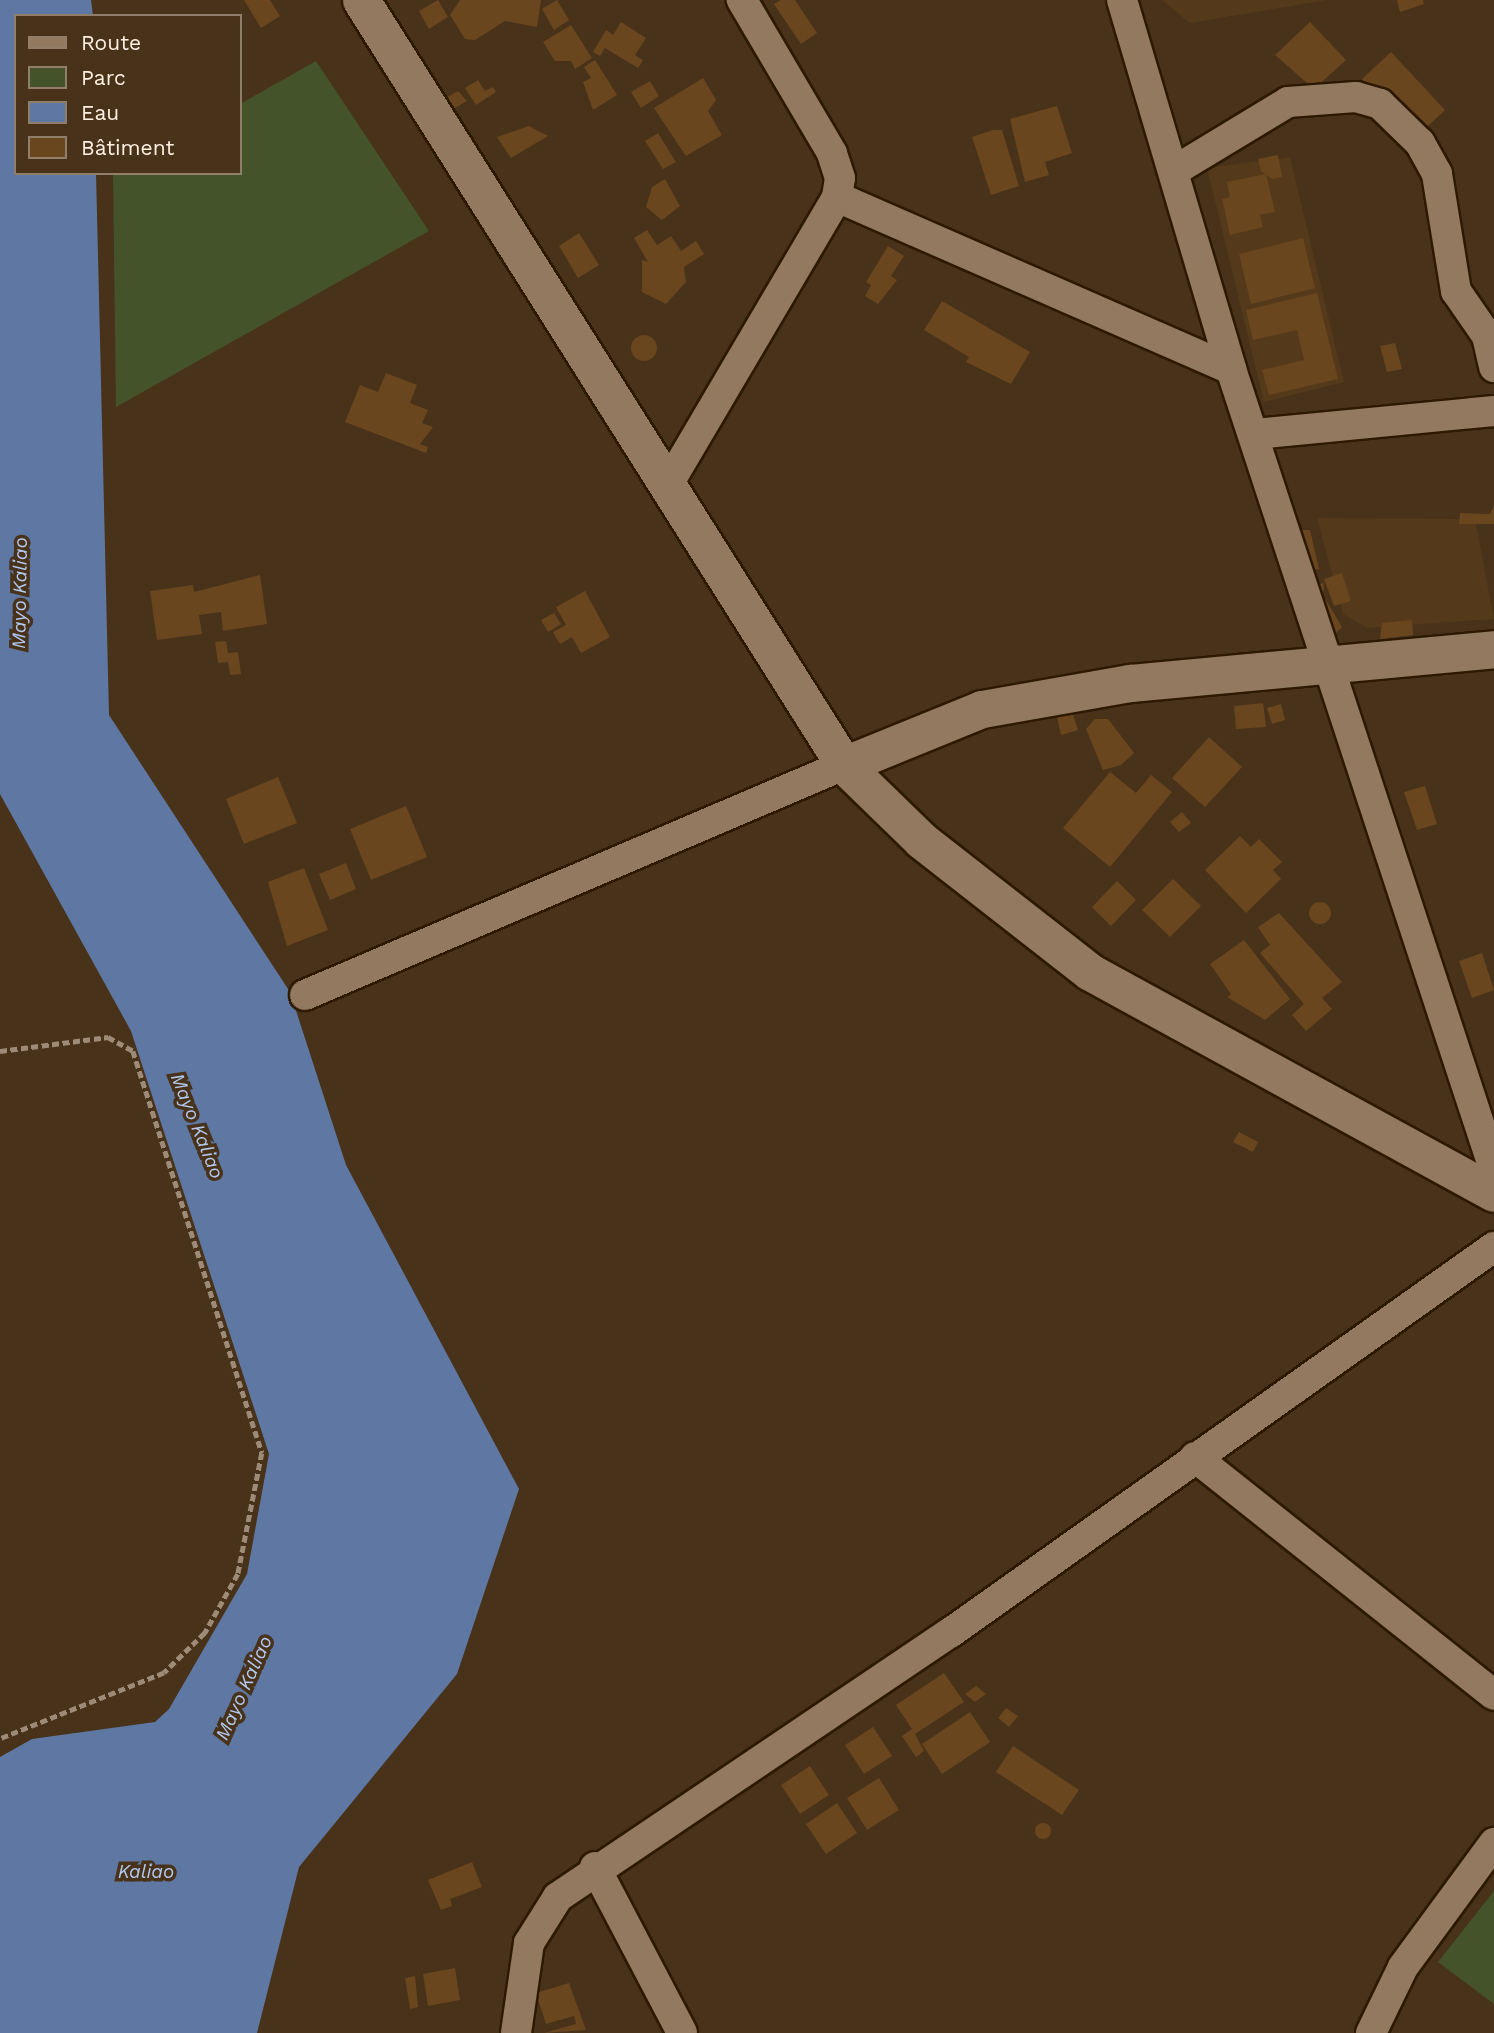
<!DOCTYPE html>
<meta charset="utf-8">
<style>
body{margin:0}
#map{position:relative;width:1494px;height:2033px;overflow:hidden;background:#48321a;font-family:"Work Sans",sans-serif}
div>[style]{position:absolute}
.built>*{inset:0;background:#54391a}
.green>*{inset:0;background:#445329}
.water>*{inset:0;background:#5f78a3}
.building>*{inset:0;background:#6a461e}
.round{border-radius:50%}
.path>*{height:4.5px;margin-top:-2.25px;transform-origin:0;background:repeating-linear-gradient(90deg,#9d8b77 0 7px,transparent 0 10.5px)}
.roads{filter:drop-shadow(2px 0 #2d1902) drop-shadow(-2px 0 #2d1902) drop-shadow(0 2px #2d1902) drop-shadow(0 -2px #2d1902)}
.minor>*{height:30px;margin:-15px;padding:0 15px;transform-origin:15px;border-radius:15px;background:#92795f}
.tertiary>*{height:37px;margin:-18.5px;padding:0 18.5px;transform-origin:18.5px;border-radius:18.5px;background:#92795f}
span{translate:-50% -50%;white-space:nowrap;text-align:center;line-height:1.15;-webkit-text-stroke:7px #48321a;paint-order:stroke}
.water-label{font-size:19px;color:#b3caf3;font-style:italic}
.legend{position:absolute;left:14px;top:14px;width:228px;height:161px;box-sizing:border-box;background:#48321a;border:2px solid #917e6a;margin:0;padding:9px 12px;list-style:none;font-size:21px;color:#fef0e1}
.legend li{display:flex;align-items:center;gap:14px;height:35px}
.legend b{width:35px;border:2px solid #917e6a}
</style>
<div id="map">
<div class="built">
<i style="clip-path:polygon(1162px 0,1327px 0,1190px 23px)"></i>
<i style="clip-path:polygon(1290px 157px,1344px 382px,1264px 402px,1207px 168px)"></i>
<i style="clip-path:polygon(1317px 518px,1475px 519px,1494px 619px,1367px 628px,1343px 614px)"></i>
</div>
<div class="green">
<i style="clip-path:polygon(316px 61px,429px 231px,116px 407px,113px 175px,240px 173px,240px 104px)"></i>
<i style="clip-path:polygon(1494px 1891px,1494px 2004px,1438px 1962px)"></i>
</div>
<div class="water">
<i style="clip-path:polygon(0 0,91px 0,93px 16px,16px 16px,16px 173px,96px 173px,109px 715px,290px 992px,346px 1165px,519px 1489px,457px 1674px,299px 1867px,257px 2033px,0 2033px,0 1757px,32px 1739px,155px 1722px,169px 1709px,247px 1574px,269px 1454px,131px 1031px,0 794px)"></i>
</div>
<div class="building">
<i style="clip-path:polygon(244px 0,270px 0,280px 16px,261px 28px)"></i>
<i style="clip-path:polygon(438px 0,448px 17px,429px 29px,419px 11px)"></i>
<i style="clip-path:polygon(460px 0,541px 0,537px 27px,505px 21px,475px 40px,465px 39px,450px 15px)"></i>
<i style="clip-path:polygon(557px 0,569px 20px,554px 30px,542px 9px)"></i>
<i style="clip-path:polygon(781px 0,795px 0,817px 33px,801px 44px,774px 4px)"></i>
<i style="clip-path:polygon(1397px 0,1423px 0,1424px 4px,1400px 12px)"></i>
<i style="clip-path:polygon(621px 22px,646px 38px,635px 55px,643px 60px,638px 68px,605px 48px,600px 56px,593px 52px,606px 30px,613px 35px)"></i>
<i style="clip-path:polygon(1310px 22px,1346px 60px,1314px 89px,1275px 55px)"></i>
<i style="clip-path:polygon(571px 25px,592px 58px,575px 69px,571px 61px,555px 61px,543px 42px)"></i>
<i style="clip-path:polygon(1391px 52px,1445px 110px,1416px 137px,1362px 79px)"></i>
<i style="clip-path:polygon(595px 60px,617px 95px,593px 110px,583px 82px,591px 78px,584px 67px)"></i>
<i style="clip-path:polygon(703px 78px,716px 100px,708px 111px,722px 135px,686px 156px,654px 108px)"></i>
<i style="clip-path:polygon(478px 80px,485px 91px,493px 87px,496px 92px,476px 105px,465px 88px)"></i>
<i style="clip-path:polygon(650px 81px,659px 96px,641px 108px,631px 92px)"></i>
<i style="clip-path:polygon(458px 91px,467px 101px,446px 113px,441px 101px)"></i>
<i style="clip-path:polygon(1057px 106px,1072px 153px,1045px 162px,1049px 175px,1025px 182px,1010px 119px)"></i>
<i style="clip-path:polygon(529px 126px,548px 136px,511px 158px,497px 137px)"></i>
<i style="clip-path:polygon(993px 130px,1002px 130px,1019px 186px,991px 195px,972px 137px)"></i>
<i style="clip-path:polygon(658px 133px,676px 162px,663px 169px,645px 141px)"></i>
<i style="clip-path:polygon(1278px 155px,1282px 177px,1272px 179px,1261px 171px,1258px 159px)"></i>
<i style="clip-path:polygon(1266px 174px,1275px 212px,1260px 215px,1263px 227px,1230px 235px,1222px 199px,1230px 197px,1227px 182px)"></i>
<i style="clip-path:polygon(665px 179px,680px 206px,662px 220px,646px 207px,652px 187px)"></i>
<i style="clip-path:polygon(647px 230px,657px 245px,671px 236px,681px 251px,696px 241px,704px 254px,684px 267px,686px 282px,666px 304px,642px 292px,642px 260px,648px 262px,634px 238px)"></i>
<i style="clip-path:polygon(579px 233px,599px 265px,578px 278px,559px 246px)"></i>
<i style="clip-path:polygon(1303px 238px,1315px 288px,1251px 304px,1239px 254px)"></i>
<i style="clip-path:polygon(888px 246px,904px 256px,891px 276px,897px 280px,878px 304px,865px 296px,871px 285px,866px 282px)"></i>
<i style="clip-path:polygon(1317px 293px,1338px 379px,1269px 395px,1262px 370px,1304px 360px,1297px 330px,1253px 340px,1246px 310px)"></i>
<i style="clip-path:polygon(942px 301px,1030px 352px,1011px 384px,966px 362px,969px 357px,924px 330px)"></i>
<i class="round" style="left:631px;top:335px;width:26px;height:26px"></i>
<i style="clip-path:polygon(1395px 343px,1402px 369px,1387px 372px,1380px 346px)"></i>
<i style="clip-path:polygon(386px 373px,417px 385px,410px 403px,428px 410px,422px 423px,433px 427px,420px 444px,428px 447px,426px 453px,345px 422px,360px 385px,378px 392px)"></i>
<i style="clip-path:polygon(1494px 505px,1494px 524px,1459px 524px,1460px 513px,1490px 514px)"></i>
<i style="clip-path:polygon(1293px 530px,1310px 530px,1319px 569px,1302px 573px)"></i>
<i style="clip-path:polygon(1342px 573px,1351px 601px,1334px 606px,1324px 579px)"></i>
<i style="clip-path:polygon(260px 575px,267px 624px,223px 631px,221px 612px,199px 615px,202px 634px,157px 640px,150px 591px,193px 585px,194px 592px)"></i>
<i style="clip-path:polygon(1324px 583px,1323px 595px,1342px 627px,1334px 635px,1308px 588px)"></i>
<i style="clip-path:polygon(585px 591px,610px 637px,581px 653px,572px 637px,560px 644px,553px 632px,566px 625px,556px 607px)"></i>
<i style="clip-path:polygon(554px 613px,561px 624px,548px 632px,541px 620px)"></i>
<i style="clip-path:polygon(1412px 620px,1413px 635px,1380px 639px,1382px 623px)"></i>
<i style="clip-path:polygon(226px 641px,228px 653px,238px 652px,241px 674px,230px 675px,228px 662px,218px 663px,215px 642px)"></i>
<i style="clip-path:polygon(1263px 703px,1266px 727px,1236px 729px,1234px 706px)"></i>
<i style="clip-path:polygon(1281px 704px,1285px 720px,1272px 724px,1267px 708px)"></i>
<i style="clip-path:polygon(1072px 712px,1078px 730px,1061px 735px,1057px 717px)"></i>
<i style="clip-path:polygon(1095px 719px,1108px 719px,1134px 753px,1121px 765px,1103px 770px,1086px 729px)"></i>
<i style="clip-path:polygon(1209px 737px,1242px 767px,1205px 807px,1172px 778px)"></i>
<i style="clip-path:polygon(1110px 772px,1136px 793px,1151px 775px,1172px 792px,1110px 867px,1063px 828px)"></i>
<i style="clip-path:polygon(278px 777px,297px 823px,244px 844px,226px 799px)"></i>
<i style="clip-path:polygon(1425px 786px,1437px 824px,1417px 830px,1404px 792px)"></i>
<i style="clip-path:polygon(406px 806px,427px 857px,371px 880px,350px 829px)"></i>
<i style="clip-path:polygon(1182px 812px,1191px 823px,1179px 832px,1170px 822px)"></i>
<i style="clip-path:polygon(1240px 836px,1251px 847px,1259px 839px,1282px 862px,1273px 870px,1281px 879px,1246px 913px,1205px 870px)"></i>
<i style="clip-path:polygon(346px 863px,356px 889px,330px 900px,319px 874px)"></i>
<i style="clip-path:polygon(304px 868px,328px 930px,287px 946px,268px 882px)"></i>
<i style="clip-path:polygon(1173px 879px,1201px 906px,1170px 937px,1142px 910px)"></i>
<i style="clip-path:polygon(1117px 881px,1136px 900px,1111px 926px,1092px 907px)"></i>
<i class="round" style="left:1309px;top:902px;width:22px;height:22px"></i>
<i style="clip-path:polygon(1279px 913px,1342px 982px,1322px 998px,1332px 1009px,1306px 1031px,1292px 1015px,1304px 1004px,1260px 953px,1270px 945px,1258px 927px)"></i>
<i style="clip-path:polygon(1244px 940px,1290px 999px,1265px 1020px,1227px 997px,1231px 994px,1210px 964px)"></i>
<i style="clip-path:polygon(1482px 953px,1494px 990px,1472px 998px,1459px 961px)"></i>
<i style="clip-path:polygon(1239px 1132px,1258px 1142px,1253px 1152px,1233px 1142px)"></i>
<i style="clip-path:polygon(944px 1673px,964px 1702px,915px 1734px,924px 1751px,916px 1757px,902px 1736px,912px 1729px,896px 1705px)"></i>
<i style="clip-path:polygon(976px 1686px,986px 1694px,975px 1702px,965px 1694px)"></i>
<i style="clip-path:polygon(1006px 1708px,1018px 1716px,1009px 1727px,998px 1718px)"></i>
<i style="clip-path:polygon(970px 1712px,990px 1742px,942px 1774px,922px 1744px)"></i>
<i style="clip-path:polygon(873px 1727px,892px 1756px,864px 1774px,845px 1745px)"></i>
<i style="clip-path:polygon(1013px 1746px,1079px 1790px,1062px 1815px,996px 1772px)"></i>
<i style="clip-path:polygon(810px 1766px,829px 1795px,800px 1814px,781px 1785px)"></i>
<i style="clip-path:polygon(879px 1778px,899px 1810px,867px 1830px,847px 1798px)"></i>
<i style="clip-path:polygon(837px 1803px,857px 1833px,826px 1854px,806px 1824px)"></i>
<i class="round" style="left:1035px;top:1823px;width:16px;height:16px"></i>
<i style="clip-path:polygon(472px 1862px,482px 1887px,450px 1899px,452px 1906px,441px 1910px,428px 1880px)"></i>
<i style="clip-path:polygon(455px 1968px,460px 2000px,428px 2006px,423px 1974px)"></i>
<i style="clip-path:polygon(415px 1976px,418px 2007px,410px 2009px,405px 1978px)"></i>
<i style="clip-path:polygon(569px 1983px,586px 2030px,544px 2033px,576px 2024px,574px 2016px,546px 2024px,536px 1993px)"></i>
</div>
<div class="path">
<i style="left:0;top:1051px;width:109px;rotate:-7.4deg"></i>
<i style="left:108px;top:1037px;width:29px;rotate:29deg"></i>
<i style="left:133px;top:1051px;width:422px;rotate:72.2deg"></i>
<i style="left:262px;top:1453px;width:123px;rotate:101.2deg"></i>
<i style="left:238px;top:1574px;width:68px;rotate:119.2deg"></i>
<i style="left:205px;top:1633px;width:57px;rotate:135.7deg"></i>
<i style="left:164px;top:1673px;width:177px;rotate:158.1deg"></i>
</div>
<div class="roads">
<div class="minor">
<i style="left:1122px;top:0;width:385px;rotate:73.5deg"></i>
<i style="left:1231px;top:369px;width:842px;rotate:71.8deg"></i>
<i style="left:1174px;top:171px;width:133px;rotate:-31.2deg"></i>
<i style="left:1288px;top:102px;width:68px;rotate:-4.2deg"></i>
<i style="left:1356px;top:97px;width:25px;rotate:16deg"></i>
<i style="left:1380px;top:104px;width:56px;rotate:44.3deg"></i>
<i style="left:1420px;top:143px;width:35px;rotate:61deg"></i>
<i style="left:1437px;top:174px;width:119px;rotate:80.8deg"></i>
<i style="left:1456px;top:291px;width:55px;rotate:55.4deg"></i>
<i style="left:1487px;top:336px;width:32px;rotate:77deg"></i>
<i style="left:837px;top:197px;width:430px;rotate:23.6deg"></i>
<i style="left:1255px;top:434px;width:240px;rotate:-5.5deg"></i>
<i style="left:667px;top:486px;width:335px;rotate:-59.5deg"></i>
<i style="left:837px;top:197px;width:19px;rotate:-81deg"></i>
<i style="left:840px;top:178px;width:26px;rotate:-108deg"></i>
<i style="left:832px;top:153px;width:178px;rotate:-120.5deg"></i>
<i style="left:305px;top:995px;width:586px;rotate:-23.11deg"></i>
<i style="left:1195px;top:1457px;width:382px;rotate:38.5deg"></i>
<i style="left:595px;top:1867px;width:187px;rotate:62.3deg"></i>
<i style="left:516px;top:2033px;width:91px;rotate:-81.8deg"></i>
<i style="left:529px;top:1943px;width:54px;rotate:-57.8deg"></i>
<i style="left:558px;top:1897px;width:473px;rotate:-34deg"></i>
<i style="left:950px;top:1633px;width:667px;rotate:-35.36deg"></i>
<i style="left:1371px;top:2033px;width:73px;rotate:-64.1deg"></i>
<i style="left:1403px;top:1967px;width:154px;rotate:-53.7deg"></i>
</div>
<div class="tertiary">
<i style="left:361px;top:0;width:905px;rotate:57.73deg"></i>
<i style="left:844px;top:765px;width:107px;rotate:44.2deg"></i>
<i style="left:921px;top:840px;width:214px;rotate:38deg"></i>
<i style="left:1090px;top:972px;width:460px;rotate:28.7deg"></i>
<i style="left:844px;top:765px;width:149px;rotate:-22.1deg"></i>
<i style="left:982px;top:709px;width:150px;rotate:-10deg"></i>
<i style="left:1130px;top:683px;width:366px;rotate:-5.3deg"></i>
</div>
</div>
<div class="water-label">
<span style="left:20px;top:593px;rotate:-89deg">Mayo Kaliao</span>
<span style="left:197px;top:1126px;rotate:68deg">Mayo Kaliao</span>
<span style="left:244px;top:1688px;rotate:-66deg">Mayo Kaliao</span>
<span style="left:146px;top:1872px">Kaliao</span>
</div>
<ul class="legend">
<li><b style="height:9px;background:#92795f"></b>Route</li>
<li><b style="height:19px;background:#445329"></b>Parc</li>
<li><b style="height:19px;background:#5f78a3"></b>Eau</li>
<li><b style="height:19px;background:#6a461e"></b>Bâtiment</li>
</ul>
</div>
